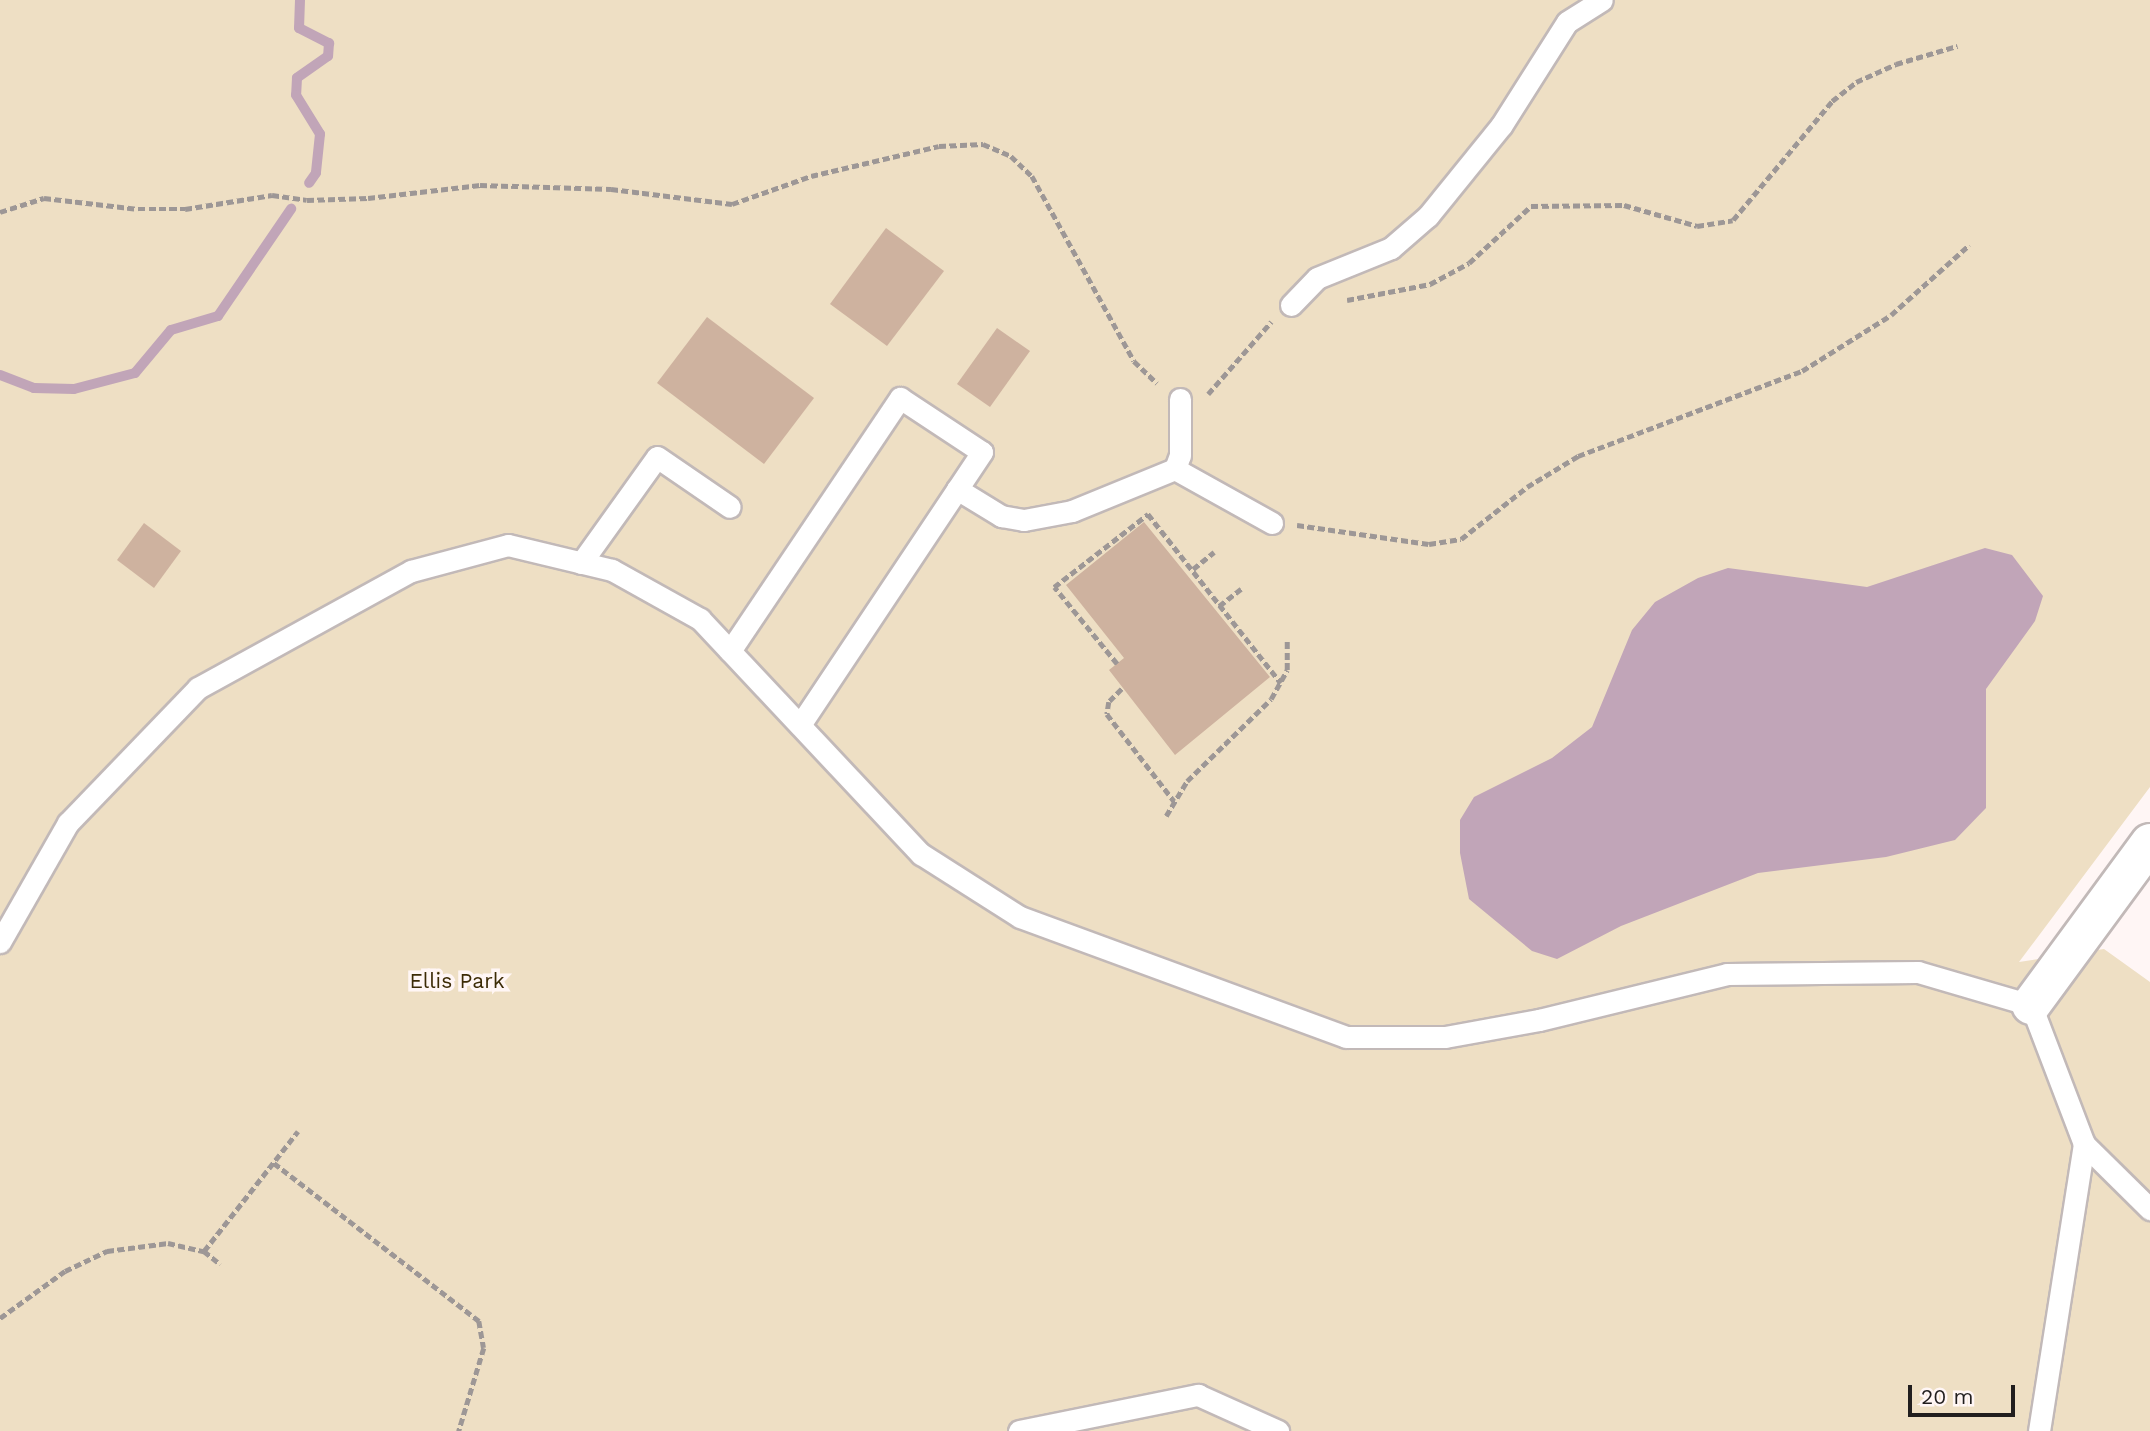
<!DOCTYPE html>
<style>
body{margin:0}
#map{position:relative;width:2150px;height:1431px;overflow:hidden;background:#fff6f5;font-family:"Work Sans",sans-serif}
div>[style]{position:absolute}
.green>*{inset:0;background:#eedfc4}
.water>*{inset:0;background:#c1a5b8}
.stream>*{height:10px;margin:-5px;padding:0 5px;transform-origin:5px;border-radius:5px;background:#c1a5b8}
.building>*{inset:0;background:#ceb29f}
.path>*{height:4.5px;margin-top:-2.25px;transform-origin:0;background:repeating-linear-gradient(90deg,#9d9796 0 7px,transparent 0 10.5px)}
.roads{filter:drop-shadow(2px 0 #c2b9b8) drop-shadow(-2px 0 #c2b9b8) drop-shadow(0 2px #c2b9b8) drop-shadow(0 -2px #c2b9b8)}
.service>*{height:21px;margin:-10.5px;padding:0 10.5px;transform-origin:10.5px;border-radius:10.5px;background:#fff}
.minor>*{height:38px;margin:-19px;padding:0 19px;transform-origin:19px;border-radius:19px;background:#fff}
span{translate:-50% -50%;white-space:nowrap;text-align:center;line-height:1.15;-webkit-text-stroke:7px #fff6f5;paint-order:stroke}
.park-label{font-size:21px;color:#3c2b05}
.scale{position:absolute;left:1908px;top:1385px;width:107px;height:32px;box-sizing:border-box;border:4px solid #211e1e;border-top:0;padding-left:9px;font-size:21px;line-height:24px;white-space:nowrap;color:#211e1e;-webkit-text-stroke:5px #fff6f5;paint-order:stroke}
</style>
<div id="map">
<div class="green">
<i style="clip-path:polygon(0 0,2150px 0,2150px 787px,2019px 962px,2104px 949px,2150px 982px,2150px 1431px,0 1431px)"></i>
</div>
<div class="water">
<i style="clip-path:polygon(1985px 548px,2012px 555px,2043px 596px,2035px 621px,1986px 689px,1986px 808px,1955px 840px,1886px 857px,1758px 873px,1621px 926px,1557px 959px,1532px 951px,1469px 899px,1460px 853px,1460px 820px,1474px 797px,1552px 758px,1592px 727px,1632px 630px,1655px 602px,1698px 578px,1728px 568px,1867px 587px)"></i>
</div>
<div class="stream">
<i style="left:300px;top:0;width:28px;rotate:92deg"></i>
<i style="left:299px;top:28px;width:34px;rotate:27deg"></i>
<i style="left:329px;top:43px;width:13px;rotate:94deg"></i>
<i style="left:328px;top:56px;width:38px;rotate:145deg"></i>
<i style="left:297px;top:78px;width:17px;rotate:93deg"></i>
<i style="left:296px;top:95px;width:46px;rotate:58.4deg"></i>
<i style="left:320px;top:134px;width:39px;rotate:96deg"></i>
<i style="left:316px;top:173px;width:12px;rotate:125deg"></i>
<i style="left:0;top:375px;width:36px;rotate:21deg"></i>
<i style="left:34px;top:388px;width:40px;rotate:1.4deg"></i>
<i style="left:74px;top:389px;width:63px;rotate:-14.7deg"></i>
<i style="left:135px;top:373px;width:56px;rotate:-50.1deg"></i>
<i style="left:171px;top:330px;width:49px;rotate:-16.6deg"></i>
<i style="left:218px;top:316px;width:130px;rotate:-55.7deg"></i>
</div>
<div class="building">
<i style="clip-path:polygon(886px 228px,944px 271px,887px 346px,830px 304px)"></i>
<i style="clip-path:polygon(707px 317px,814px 398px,764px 464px,657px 383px)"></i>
<i style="clip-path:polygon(997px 328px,1030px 351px,990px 407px,957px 384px)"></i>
<i style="clip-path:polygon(1144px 522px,1270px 677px,1175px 755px,1109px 670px,1124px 658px,1066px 585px)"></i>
<i style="clip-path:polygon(144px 523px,181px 551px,154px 588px,117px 560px)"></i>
</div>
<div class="path">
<i style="left:0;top:212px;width:46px;rotate:-17.7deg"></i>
<i style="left:44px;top:198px;width:95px;rotate:6.7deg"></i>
<i style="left:138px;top:209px;width:47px"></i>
<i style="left:185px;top:209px;width:88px;rotate:-9.1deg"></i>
<i style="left:272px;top:195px;width:35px;rotate:8deg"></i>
<i style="left:307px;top:200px;width:61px;rotate:-1.9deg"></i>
<i style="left:368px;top:198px;width:113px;rotate:-6.6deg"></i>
<i style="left:480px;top:185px;width:131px;rotate:1.7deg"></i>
<i style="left:611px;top:189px;width:122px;rotate:7.1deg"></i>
<i style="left:732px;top:204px;width:84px;rotate:-19.5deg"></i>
<i style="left:811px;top:176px;width:131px;rotate:-13.2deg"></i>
<i style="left:939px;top:146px;width:44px;rotate:-2.6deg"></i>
<i style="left:983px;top:144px;width:30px;rotate:23deg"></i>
<i style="left:1011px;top:156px;width:29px;rotate:44deg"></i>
<i style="left:1032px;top:176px;width:211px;rotate:61.1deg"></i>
<i style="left:1134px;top:361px;width:32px;rotate:44deg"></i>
<i style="left:1347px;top:300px;width:85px;rotate:-10.9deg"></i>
<i style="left:1430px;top:284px;width:44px;rotate:-28.3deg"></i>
<i style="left:1469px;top:263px;width:84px;rotate:-42.6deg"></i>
<i style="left:1531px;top:206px;width:93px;rotate:-0.6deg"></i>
<i style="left:1624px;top:205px;width:76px;rotate:16deg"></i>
<i style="left:1697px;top:226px;width:36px;rotate:-9deg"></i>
<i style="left:1733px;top:220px;width:155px;rotate:-50.2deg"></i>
<i style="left:1832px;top:101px;width:31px;rotate:-38deg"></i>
<i style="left:1856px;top:82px;width:44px;rotate:-24.2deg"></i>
<i style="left:1896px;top:64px;width:64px;rotate:-16.4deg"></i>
<i style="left:1208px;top:394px;width:96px;rotate:-48.8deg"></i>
<i style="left:1297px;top:525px;width:133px;rotate:8.2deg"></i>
<i style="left:1429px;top:544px;width:32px;rotate:-9deg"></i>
<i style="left:1461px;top:539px;width:84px;rotate:-38.2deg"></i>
<i style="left:1527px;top:487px;width:60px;rotate:-31.3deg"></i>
<i style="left:1578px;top:456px;width:240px;rotate:-20.8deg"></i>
<i style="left:1802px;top:371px;width:105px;rotate:-32.2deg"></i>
<i style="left:1891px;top:315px;width:105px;rotate:-41.9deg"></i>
<i style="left:1193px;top:569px;width:27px;rotate:-39deg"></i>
<i style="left:1219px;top:606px;width:28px;rotate:-38deg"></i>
<i style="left:1117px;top:664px;width:99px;rotate:-129.3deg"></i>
<i style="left:1054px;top:587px;width:119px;rotate:-37.8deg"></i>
<i style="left:1148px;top:514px;width:215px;rotate:51.8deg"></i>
<i style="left:1122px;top:689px;width:18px;rotate:135deg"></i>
<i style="left:1109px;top:702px;width:12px;rotate:99deg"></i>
<i style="left:1107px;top:714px;width:110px;rotate:52.4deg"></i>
<i style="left:1166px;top:816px;width:41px;rotate:-59deg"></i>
<i style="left:1187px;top:781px;width:117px;rotate:-44.3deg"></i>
<i style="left:1271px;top:699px;width:33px;rotate:-61deg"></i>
<i style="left:1287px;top:670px;width:31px;rotate:-90deg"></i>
<i style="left:274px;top:1163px;width:259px;rotate:37.6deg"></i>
<i style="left:479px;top:1321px;width:27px;rotate:80deg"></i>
<i style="left:484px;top:1348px;width:87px;rotate:106.8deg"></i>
<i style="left:204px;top:1251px;width:21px;rotate:39deg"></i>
<i style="left:0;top:1318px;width:80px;rotate:-35.9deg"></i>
<i style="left:65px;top:1271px;width:47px;rotate:-25.5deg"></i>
<i style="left:107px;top:1251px;width:62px;rotate:-7.5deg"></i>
<i style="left:168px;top:1243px;width:37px;rotate:13deg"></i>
<i style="left:204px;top:1251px;width:152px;rotate:-51.9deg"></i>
</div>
<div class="roads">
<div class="service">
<i style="left:1291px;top:305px;width:37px;rotate:-46deg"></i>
<i style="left:1317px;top:278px;width:80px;rotate:-22.1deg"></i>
<i style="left:1391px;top:248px;width:49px;rotate:-40.9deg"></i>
<i style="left:1428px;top:216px;width:116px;rotate:-51deg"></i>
<i style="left:1501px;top:126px;width:123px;rotate:-57.6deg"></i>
<i style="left:1567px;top:22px;width:41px;rotate:-32.2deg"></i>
<i style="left:1180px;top:399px;width:56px;rotate:90deg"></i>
<i style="left:1180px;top:455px;width:15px;rotate:110deg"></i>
<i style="left:1175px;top:469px;width:111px;rotate:29.1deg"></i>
<i style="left:957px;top:489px;width:52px;rotate:31.5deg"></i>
<i style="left:1001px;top:516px;width:23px;rotate:10deg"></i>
<i style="left:1024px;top:520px;width:49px;rotate:-10.6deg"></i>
<i style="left:1072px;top:511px;width:111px;rotate:-22.2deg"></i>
<i style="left:581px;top:563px;width:130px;rotate:-54.4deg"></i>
<i style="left:657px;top:457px;width:88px;rotate:34.4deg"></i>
<i style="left:730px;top:651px;width:305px;rotate:-56.1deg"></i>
<i style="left:900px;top:398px;width:98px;rotate:33.4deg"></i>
<i style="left:982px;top:452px;width:328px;rotate:123.7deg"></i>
<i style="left:0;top:942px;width:137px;rotate:-60.3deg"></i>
<i style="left:68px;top:823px;width:187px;rotate:-46.1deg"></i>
<i style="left:198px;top:688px;width:243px;rotate:-28.8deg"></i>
<i style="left:411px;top:571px;width:100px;rotate:-15deg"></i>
<i style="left:508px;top:545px;width:107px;rotate:13.5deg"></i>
<i style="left:612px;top:570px;width:101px;rotate:29.1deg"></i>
<i style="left:700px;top:619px;width:323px;rotate:46.8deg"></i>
<i style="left:921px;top:854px;width:117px;rotate:32.5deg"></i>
<i style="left:1020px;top:917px;width:347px;rotate:20.2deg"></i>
<i style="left:1346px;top:1037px;width:99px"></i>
<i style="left:1445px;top:1037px;width:96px;rotate:-10.3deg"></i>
<i style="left:1539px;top:1020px;width:194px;rotate:-13.7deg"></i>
<i style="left:1727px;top:974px;width:191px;rotate:-0.6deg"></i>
<i style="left:1918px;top:972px;width:118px;rotate:16.3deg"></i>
<i style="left:2031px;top:1005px;width:149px;rotate:69.1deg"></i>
<i style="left:2084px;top:1144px;width:93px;rotate:44.6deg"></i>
<i style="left:1019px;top:1431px;width:183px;rotate:-11.4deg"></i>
<i style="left:1198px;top:1395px;width:88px;rotate:24.2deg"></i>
<i style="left:2039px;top:1431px;width:291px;rotate:-81.1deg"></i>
</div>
<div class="minor">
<i style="left:2031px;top:1005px;width:201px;rotate:-53.7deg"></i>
</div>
</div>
<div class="park-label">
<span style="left:457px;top:981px">Ellis Park</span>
</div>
<div class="scale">20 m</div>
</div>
